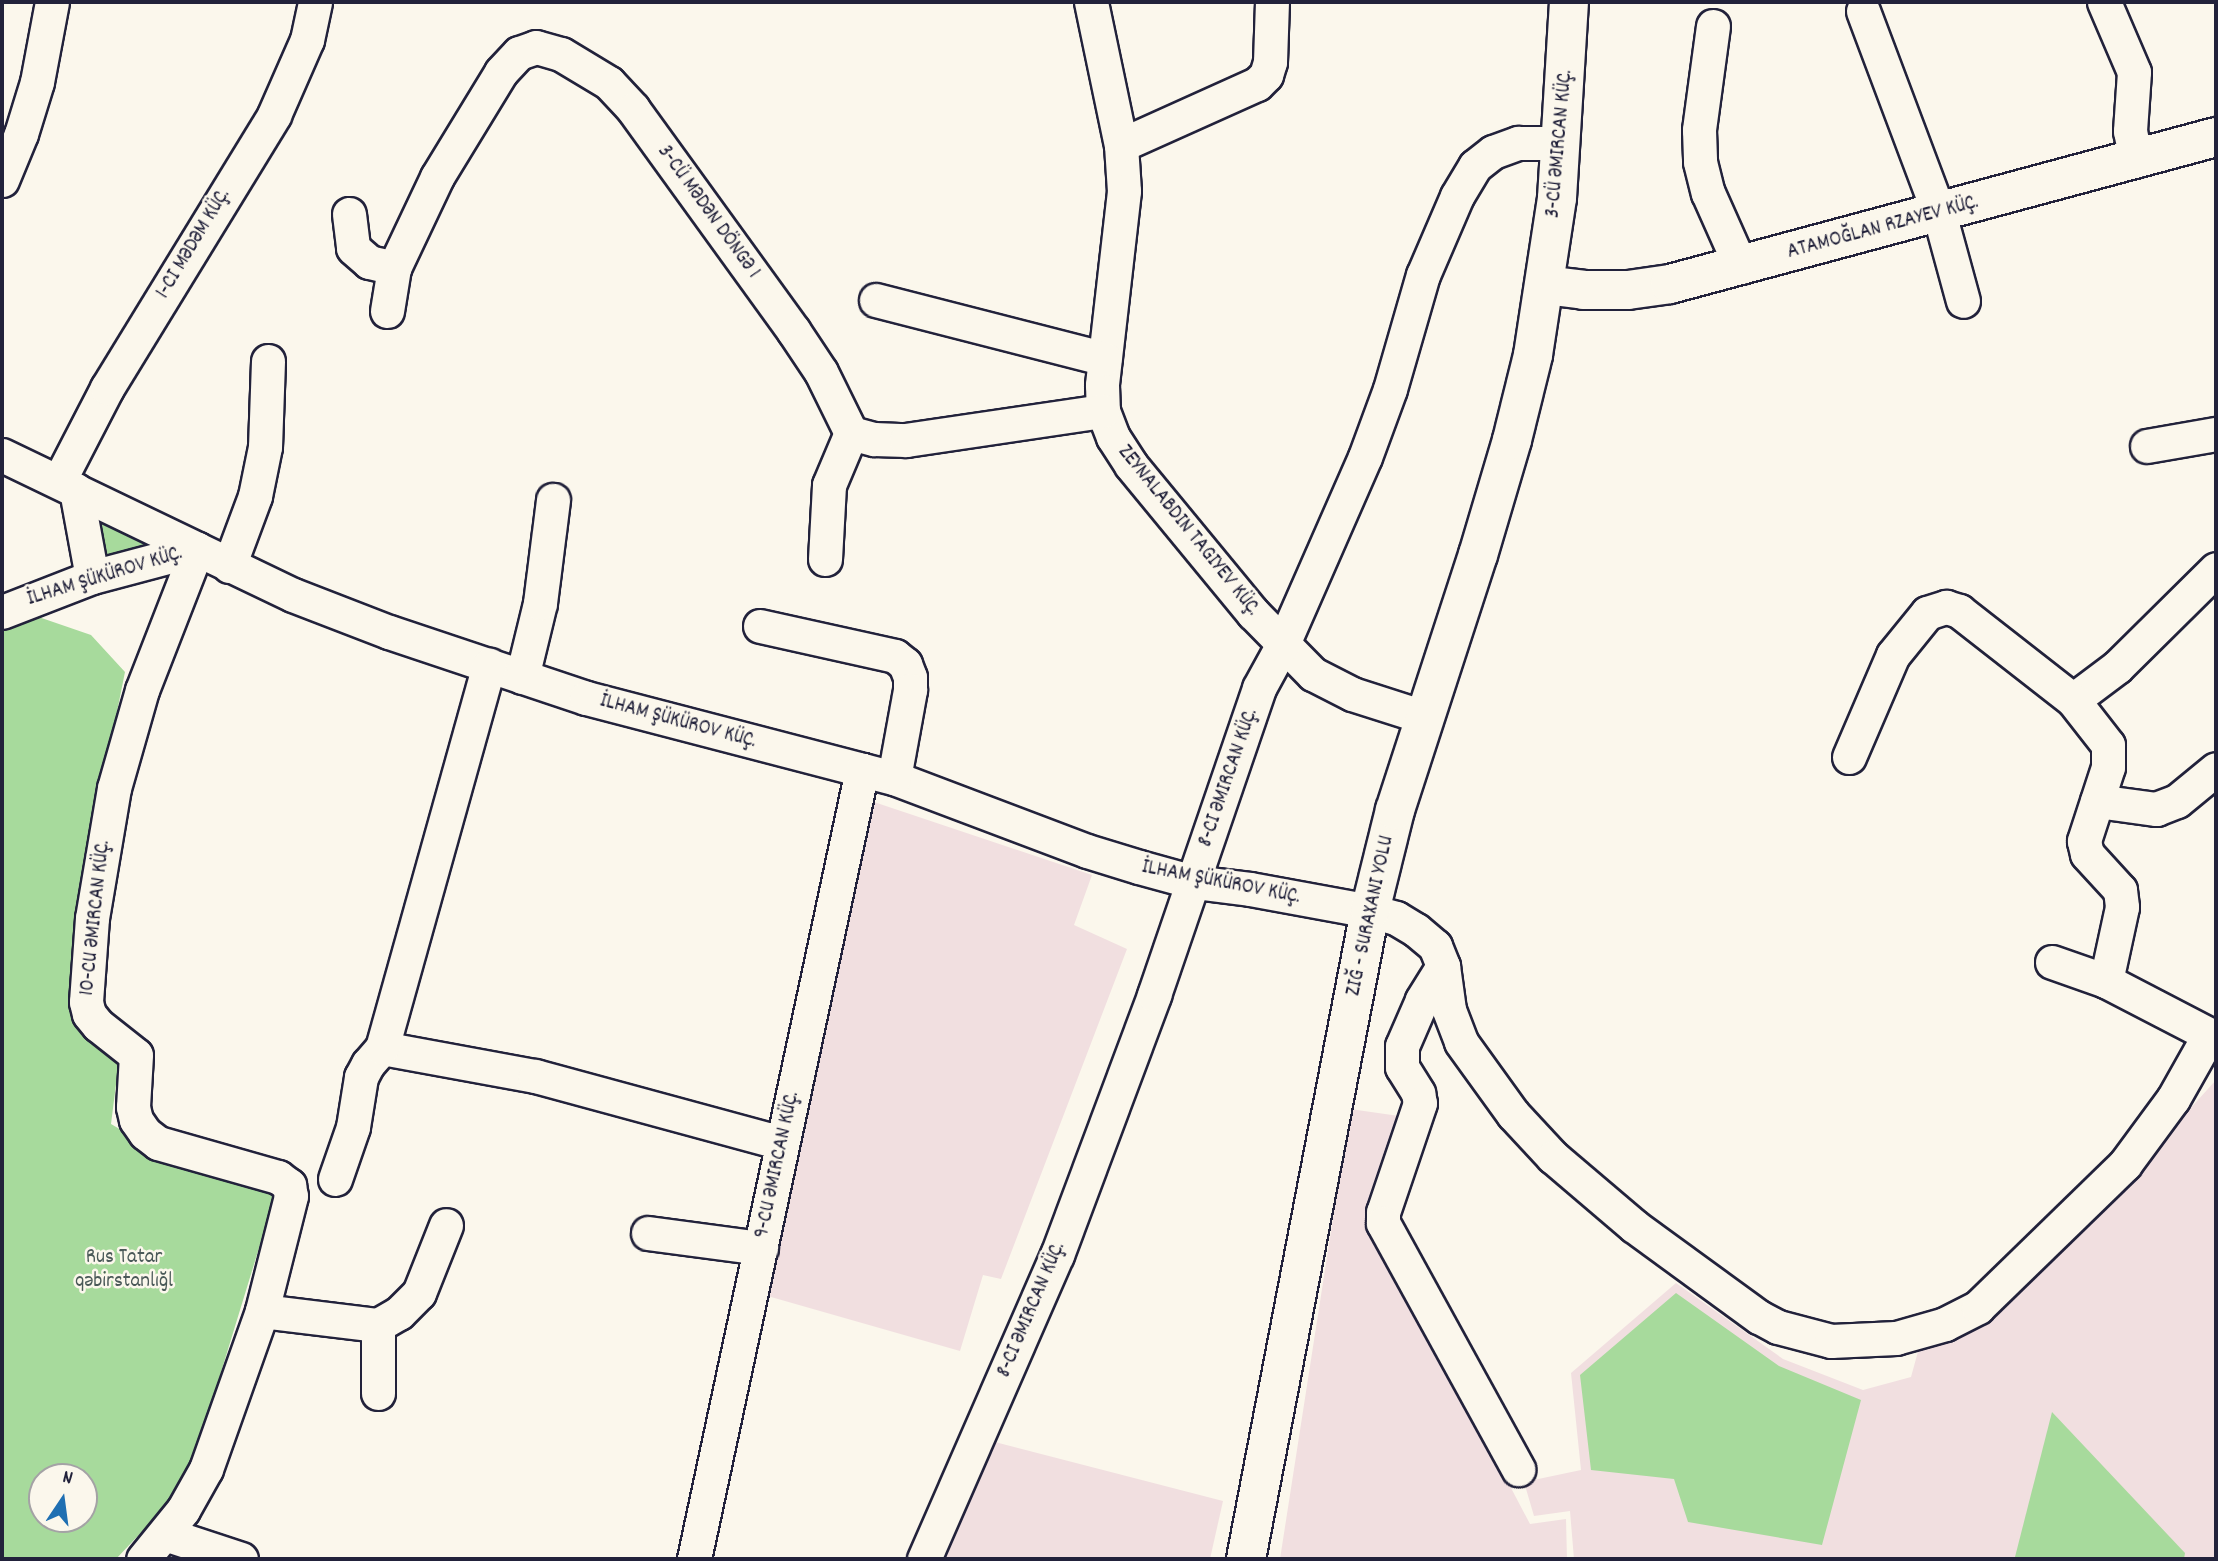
<!DOCTYPE html>
<meta charset="utf-8">
<style>
body{margin:0}
#map{position:relative;width:2218px;height:1561px;overflow:hidden;background:#fbf7ec;font-family:Dekko,sans-serif}
div>[style]{position:absolute}
.built>*{inset:0;background:#f1dfe0}
.green>*{inset:0;background:#a7da9c}
.roads{filter:drop-shadow(2px 0 #22223b) drop-shadow(-2px 0 #22223b) drop-shadow(0 2px #22223b) drop-shadow(0 -2px #22223b)}
.minor>*{height:33px;margin:-16.5px;padding:0 16.5px;transform-origin:16.5px;border-radius:16.5px;background:#fbf7ec}
.major>*{height:38px;margin:-19px;padding:0 19px;transform-origin:19px;border-radius:19px;background:#fbf7ec}
span{translate:-50% -50%;white-space:nowrap;text-align:center;line-height:1.15;-webkit-text-stroke:5px #fbf7ec;paint-order:stroke}
.street-label{font-size:21px;color:#22223b}
.park-label{font-size:21px;color:#4a5958}
.frame{position:absolute;inset:0;border:4px solid #22223b;pointer-events:none}
.north{position:absolute;left:28px;top:1463px;width:70px;height:70px;box-sizing:border-box;background:#fbf7ec;border:2px solid #a4a2a5;border-radius:50%;rotate:13deg;font-size:19px;font-weight:700;line-height:28px;text-align:center;color:#22223b}
.north::after{content:'';display:block;margin:auto;width:24px;height:32px;background:#1f6fb2;clip-path:polygon(50% 0,100% 100%,50% 72%,0 100%)}
</style>
<div id="map">
<div class="built">
<i style="clip-path:polygon(871px 801px,1092px 875px,1074px 925px,1127px 949px,1001px 1279px,983px 1275px,960px 1351px,764px 1295px)"></i>
<i style="clip-path:polygon(2216px 1080px,2216px 1559px,1574px 1559px,1570px 1511px,1534px 1516px,1524px 1482px,1581px 1470px,1571px 1373px,1676px 1283px,1783px 1359px,1863px 1390px,1911px 1377px,1922px 1337px,1994px 1301px,2178px 1122px)"></i>
<i style="clip-path:polygon(1350px 1109px,1406px 1117px,1370px 1219px,1530px 1524px,1566px 1519px,1567px 1559px,1280px 1559px)"></i>
<i style="clip-path:polygon(991px 1441px,1223px 1501px,1210px 1559px,942px 1559px)"></i>
</div>
<div class="green">
<i style="clip-path:polygon(96px 511px,163px 546px,103px 560px)"></i>
<i style="clip-path:polygon(evenodd,27px 613px,91px 635px,125px 672px,84px 875px,77px 1014px,120px 1053px,111px 1124px,157px 1151px,278px 1186px,195px 1457px,166px 1506px,116px 1559px,2px 1559px,2px 626px,27px 613px,42px 1477px,84px 1477px,84px 1519px,42px 1519px,42px 1477px)"></i>
<i style="clip-path:polygon(1676px 1293px,1779px 1366px,1861px 1400px,1822px 1545px,1688px 1522px,1674px 1479px,1591px 1470px,1580px 1375px)"></i>
<i style="clip-path:polygon(2052px 1412px,2185px 1553px,2184px 1559px,2015px 1557px)"></i>
</div>
<div class="roads">
<div class="minor">
<i style="left:1091px;top:2px;width:146px;rotate:78.2deg"></i>
<i style="left:1121px;top:145px;width:46px;rotate:86.3deg"></i>
<i style="left:1124px;top:191px;width:195px;rotate:96.5deg"></i>
<i style="left:1102px;top:385px;width:26px;rotate:88deg"></i>
<i style="left:1103px;top:411px;width:28px;rotate:69deg"></i>
<i style="left:1113px;top:437px;width:33px;rotate:57deg"></i>
<i style="left:1131px;top:465px;width:192px;rotate:50.5deg"></i>
<i style="left:1253px;top:613px;width:86px;rotate:45.5deg"></i>
<i style="left:1313px;top:674px;width:44px;rotate:27.1deg"></i>
<i style="left:1352px;top:694px;width:76px;rotate:17.7deg"></i>
<i style="left:2104px;top:2px;width:76px;rotate:66.8deg"></i>
<i style="left:2134px;top:72px;width:59px;rotate:93.9deg"></i>
<i style="left:2130px;top:131px;width:30px;rotate:78deg"></i>
<i style="left:1863px;top:11px;width:216px;rotate:69.4deg"></i>
<i style="left:1939px;top:213px;width:91px;rotate:74.7deg"></i>
<i style="left:1713px;top:26px;width:105px;rotate:97.7deg"></i>
<i style="left:1699px;top:130px;width:32px;rotate:88deg"></i>
<i style="left:1700px;top:162px;width:32px;rotate:76deg"></i>
<i style="left:1708px;top:193px;width:81px;rotate:66deg"></i>
<i style="left:1121px;top:145px;width:149px;rotate:-24.2deg"></i>
<i style="left:1257px;top:84px;width:13px;rotate:-45deg"></i>
<i style="left:1266px;top:75px;width:14px;rotate:-73deg"></i>
<i style="left:1270px;top:62px;width:60px;rotate:-88.1deg"></i>
<i style="left:2px;top:180px;width:50px;rotate:-67.6deg"></i>
<i style="left:21px;top:134px;width:54px;rotate:-72.9deg"></i>
<i style="left:37px;top:82px;width:81px;rotate:-79.4deg"></i>
<i style="left:349px;top:214px;width:34px;rotate:83deg"></i>
<i style="left:353px;top:248px;width:21px;rotate:41deg"></i>
<i style="left:369px;top:262px;width:26px;rotate:13deg"></i>
<i style="left:876px;top:300px;width:236px;rotate:14.4deg"></i>
<i style="left:387px;top:311px;width:44px;rotate:-80.8deg"></i>
<i style="left:394px;top:268px;width:101px;rotate:-64.7deg"></i>
<i style="left:437px;top:177px;width:123px;rotate:-58.6deg"></i>
<i style="left:501px;top:72px;width:26px;rotate:-47deg"></i>
<i style="left:519px;top:53px;width:18px;rotate:-19deg"></i>
<i style="left:536px;top:47px;width:26px;rotate:16deg"></i>
<i style="left:561px;top:54px;width:56px;rotate:31.1deg"></i>
<i style="left:609px;top:83px;width:35px;rotate:47deg"></i>
<i style="left:633px;top:109px;width:273px;rotate:54.1deg"></i>
<i style="left:793px;top:330px;width:50px;rotate:56.3deg"></i>
<i style="left:821px;top:372px;width:68px;rotate:63.8deg"></i>
<i style="left:2147px;top:446px;width:70px;rotate:-9.9deg"></i>
<i style="left:2px;top:455px;width:216px;rotate:25.7deg"></i>
<i style="left:197px;top:549px;width:151px;rotate:111.3deg"></i>
<i style="left:142px;top:690px;width:102px;rotate:105.9deg"></i>
<i style="left:114px;top:788px;width:132px;rotate:99.6deg"></i>
<i style="left:92px;top:918px;width:84px;rotate:94.1deg"></i>
<i style="left:86px;top:1002px;width:12px;rotate:76deg"></i>
<i style="left:89px;top:1014px;width:14px;rotate:51deg"></i>
<i style="left:98px;top:1025px;width:48px;rotate:38.3deg"></i>
<i style="left:136px;top:1055px;width:52px;rotate:93.3deg"></i>
<i style="left:133px;top:1107px;width:13px;rotate:77deg"></i>
<i style="left:136px;top:1120px;width:16px;rotate:55deg"></i>
<i style="left:145px;top:1133px;width:16px;rotate:38deg"></i>
<i style="left:158px;top:1143px;width:125px;rotate:15.8deg"></i>
<i style="left:278px;top:1177px;width:14px;rotate:36deg"></i>
<i style="left:289px;top:1185px;width:11px;rotate:80deg"></i>
<i style="left:291px;top:1196px;width:119px;rotate:104.2deg"></i>
<i style="left:262px;top:1311px;width:168px;rotate:109.5deg"></i>
<i style="left:206px;top:1469px;width:47px;rotate:119.3deg"></i>
<i style="left:183px;top:1510px;width:63px;rotate:129.2deg"></i>
<i style="left:59px;top:481px;width:105px;rotate:-62.7deg"></i>
<i style="left:107px;top:388px;width:320px;rotate:-58.5deg"></i>
<i style="left:274px;top:115px;width:82px;rotate:-66.3deg"></i>
<i style="left:307px;top:40px;width:39px;rotate:-78deg"></i>
<i style="left:76px;top:490px;width:88px;rotate:79.6deg"></i>
<i style="left:825px;top:559px;width:74px;rotate:-86.9deg"></i>
<i style="left:829px;top:485px;width:56px;rotate:-67.1deg"></i>
<i style="left:851px;top:433px;width:24px;rotate:15deg"></i>
<i style="left:874px;top:439px;width:32px;rotate:2deg"></i>
<i style="left:906px;top:440px;width:199px;rotate:-8.4deg"></i>
<i style="left:229px;top:566px;width:75px;rotate:-69.6deg"></i>
<i style="left:255px;top:496px;width:50px;rotate:-78.5deg"></i>
<i style="left:265px;top:447px;width:86px;rotate:-88deg"></i>
<i style="left:2px;top:612px;width:97px;rotate:-21.3deg"></i>
<i style="left:92px;top:577px;width:109px;rotate:-14.9deg"></i>
<i style="left:197px;top:549px;width:106px;rotate:25.6deg"></i>
<i style="left:293px;top:595px;width:103px;rotate:21.1deg"></i>
<i style="left:389px;top:632px;width:208px;rotate:18.5deg"></i>
<i style="left:586px;top:698px;width:318px;rotate:14.6deg"></i>
<i style="left:894px;top:778px;width:206px;rotate:20.7deg"></i>
<i style="left:1087px;top:851px;width:54px;rotate:17.1deg"></i>
<i style="left:1139px;top:867px;width:57px;rotate:15.3deg"></i>
<i style="left:1194px;top:882px;width:56px;rotate:7.1deg"></i>
<i style="left:1250px;top:889px;width:122px;rotate:10.4deg"></i>
<i style="left:1370px;top:911px;width:27px;rotate:15deg"></i>
<i style="left:1396px;top:918px;width:23px;rotate:31deg"></i>
<i style="left:1416px;top:930px;width:25px;rotate:40deg"></i>
<i style="left:1435px;top:946px;width:22px;rotate:68deg"></i>
<i style="left:1443px;top:966px;width:44px;rotate:82.2deg"></i>
<i style="left:1449px;top:1010px;width:34px;rotate:69deg"></i>
<i style="left:1461px;top:1042px;width:89px;rotate:54.2deg"></i>
<i style="left:1513px;top:1114px;width:59px;rotate:47.1deg"></i>
<i style="left:1553px;top:1157px;width:106px;rotate:40.4deg"></i>
<i style="left:1634px;top:1226px;width:155px;rotate:36.1deg"></i>
<i style="left:1759px;top:1317px;width:21px;rotate:28deg"></i>
<i style="left:1778px;top:1327px;width:55px;rotate:14.8deg"></i>
<i style="left:1831px;top:1341px;width:65px;rotate:-2.6deg"></i>
<i style="left:1896px;top:1338px;width:51px;rotate:-15.9deg"></i>
<i style="left:1945px;top:1324px;width:37px;rotate:-27deg"></i>
<i style="left:1978px;top:1307px;width:205px;rotate:-44.2deg"></i>
<i style="left:2125px;top:1164px;width:81px;rotate:-53.6deg"></i>
<i style="left:2173px;top:1099px;width:71px;rotate:-60.6deg"></i>
<i style="left:760px;top:626px;width:138px;rotate:12.5deg"></i>
<i style="left:895px;top:656px;width:13px;rotate:39deg"></i>
<i style="left:905px;top:664px;width:14px;rotate:69deg"></i>
<i style="left:910px;top:677px;width:13px;rotate:90deg"></i>
<i style="left:910px;top:690px;width:89px;rotate:100.3deg"></i>
<i style="left:522px;top:677px;width:76px;rotate:-76.3deg"></i>
<i style="left:540px;top:603px;width:104px;rotate:-82.8deg"></i>
<i style="left:2073px;top:700px;width:55px;rotate:-36.9deg"></i>
<i style="left:2117px;top:667px;width:139px;rotate:-44.7deg"></i>
<i style="left:1849px;top:757px;width:111px;rotate:-66.7deg"></i>
<i style="left:1893px;top:655px;width:54px;rotate:-51deg"></i>
<i style="left:1927px;top:613px;width:20px;rotate:-18deg"></i>
<i style="left:1946px;top:607px;width:14px;rotate:17deg"></i>
<i style="left:1959px;top:611px;width:145px;rotate:38deg"></i>
<i style="left:2073px;top:700px;width:57px;rotate:52.1deg"></i>
<i style="left:2108px;top:745px;width:22px;rotate:90deg"></i>
<i style="left:2108px;top:767px;width:78px;rotate:108deg"></i>
<i style="left:2084px;top:841px;width:13px;rotate:77deg"></i>
<i style="left:2087px;top:854px;width:49px;rotate:47.5deg"></i>
<i style="left:2120px;top:890px;width:17px;rotate:83deg"></i>
<i style="left:2122px;top:907px;width:76px;rotate:102.2deg"></i>
<i style="left:2097px;top:801px;width:60px;rotate:7.7deg"></i>
<i style="left:2156px;top:809px;width:22px;rotate:-21deg"></i>
<i style="left:2177px;top:801px;width:50px;rotate:-39.4deg"></i>
<i style="left:2052px;top:962px;width:57px;rotate:19.4deg"></i>
<i style="left:2106px;top:981px;width:124px;rotate:27.4deg"></i>
<i style="left:1443px;top:966px;width:40px;rotate:122deg"></i>
<i style="left:1422px;top:1000px;width:50px;rotate:113.5deg"></i>
<i style="left:1402px;top:1046px;width:21px;rotate:90deg"></i>
<i style="left:1402px;top:1067px;width:31px;rotate:58deg"></i>
<i style="left:1418px;top:1093px;width:10px;rotate:79deg"></i>
<i style="left:1420px;top:1103px;width:115px;rotate:108.7deg"></i>
<i style="left:1383px;top:1212px;width:11px;rotate:90deg"></i>
<i style="left:1383px;top:1223px;width:281px;rotate:61.2deg"></i>
<i style="left:382px;top:1048px;width:156px;rotate:10.4deg"></i>
<i style="left:535px;top:1076px;width:256px;rotate:15.2deg"></i>
<i style="left:335px;top:1179px;width:55px;rotate:-70.9deg"></i>
<i style="left:353px;top:1127px;width:51px;rotate:-80.9deg"></i>
<i style="left:361px;top:1077px;width:15px;rotate:-62deg"></i>
<i style="left:368px;top:1064px;width:21px;rotate:-49deg"></i>
<i style="left:382px;top:1048px;width:398px;rotate:-74.4deg"></i>
<i style="left:648px;top:1233px;width:114px;rotate:7.6deg"></i>
<i style="left:262px;top:1311px;width:117px;rotate:6.9deg"></i>
<i style="left:378px;top:1325px;width:24px;rotate:-30deg"></i>
<i style="left:399px;top:1313px;width:28px;rotate:-45deg"></i>
<i style="left:419px;top:1293px;width:73px;rotate:-68.3deg"></i>
<i style="left:378px;top:1393px;width:68px;rotate:-90deg"></i>
<i style="left:165px;top:1534px;width:80px;rotate:18.2deg"></i>
<i style="left:694px;top:1559px;width:807px;rotate:-77.98deg"></i>
<i style="left:924px;top:1559px;width:332px;rotate:-66.4deg"></i>
<i style="left:1057px;top:1255px;width:278px;rotate:-69.5deg"></i>
<i style="left:1154px;top:995px;width:324px;rotate:-71.1deg"></i>
<i style="left:1259px;top:688px;width:48px;rotate:-61.3deg"></i>
<i style="left:1282px;top:646px;width:206px;rotate:-66.3deg"></i>
<i style="left:1365px;top:457px;width:72px;rotate:-69.8deg"></i>
<i style="left:1390px;top:389px;width:119px;rotate:-73.9deg"></i>
<i style="left:1423px;top:275px;width:86px;rotate:-66.7deg"></i>
<i style="left:1457px;top:196px;width:35px;rotate:-59deg"></i>
<i style="left:1475px;top:166px;width:23px;rotate:-38deg"></i>
<i style="left:1493px;top:152px;width:27px;rotate:-20deg"></i>
<i style="left:1518px;top:143px;width:44px"></i>
</div>
<div class="major">
<i style="left:1545px;top:285px;width:38px;rotate:7deg"></i>
<i style="left:1583px;top:290px;width:45px"></i>
<i style="left:1628px;top:290px;width:42px;rotate:-8.1deg"></i>
<i style="left:1670px;top:284px;width:565px;rotate:-15.07deg"></i>
<i style="left:1246px;top:1559px;width:660px;rotate:-79.17deg"></i>
<i style="left:1370px;top:911px;width:104px;rotate:-76.1deg"></i>
<i style="left:1395px;top:810px;width:268px;rotate:-72deg"></i>
<i style="left:1478px;top:555px;width:120px;rotate:-73.5deg"></i>
<i style="left:1512px;top:440px;width:88px;rotate:-76.1deg"></i>
<i style="left:1533px;top:355px;width:159px;rotate:-81.3deg"></i>
<i style="left:1557px;top:198px;width:196px;rotate:-86.5deg"></i>
</div>
</div>
<div class="street-label">
<span style="left:1560px;top:144px;rotate:-85deg">3-CÜ ƏMIRCAN KÜÇ.</span>
<span style="left:708px;top:212px;rotate:54deg">3-CÜ MƏDƏN DÖNGƏ 1</span>
<span style="left:1883px;top:228px;rotate:-15deg">ATAMOĞLAN RZAYEV KÜÇ.</span>
<span style="left:194px;top:244px;rotate:-59deg">1-CI MƏDƏM KÜÇ.</span>
<span style="left:1188px;top:531px;rotate:51deg">ZEYNALABDIN TAGIYEV KÜÇ.</span>
<span style="left:105px;top:577px;rotate:-17deg">İLHAM ŞÜKÜROV KÜÇ.</span>
<span style="left:678px;top:722px;rotate:15deg">İLHAM ŞÜKÜROV KÜÇ.</span>
<span style="left:1229px;top:778px;rotate:-71deg">8-CI ƏMIRCAN KÜÇ.</span>
<span style="left:1221px;top:883px;rotate:11deg">İLHAM ŞÜKÜROV KÜÇ.</span>
<span style="left:1371px;top:916px;rotate:-78deg">ZIĞ - SURAXANI YOLU</span>
<span style="left:96px;top:918px;rotate:-84deg">10-CU ƏMIRCAN KÜÇ.</span>
<span style="left:778px;top:1165px;rotate:-78deg">9-CU ƏMIRCAN KÜÇ.</span>
<span style="left:1032px;top:1310px;rotate:-67deg">8-CI ƏMIRCAN KÜÇ.</span>
</div>
<div class="park-label">
<span style="left:124px;top:1270px">Rus Tatar<br>qəbirstanlığl</span>
</div>
<div class="frame"></div>
<div class="north">N</div>
</div>
